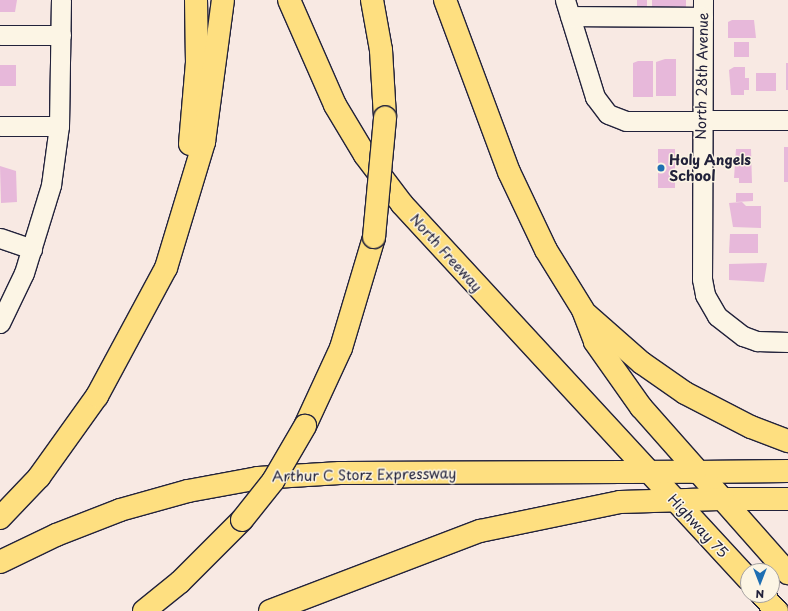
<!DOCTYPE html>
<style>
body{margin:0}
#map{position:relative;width:788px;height:611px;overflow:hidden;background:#f8e9e3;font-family:"Playpen Sans",sans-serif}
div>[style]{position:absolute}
.building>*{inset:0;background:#e7b8da}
.roads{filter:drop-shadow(1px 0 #22223b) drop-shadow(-1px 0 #22223b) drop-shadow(0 1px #22223b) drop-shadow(0 -1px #22223b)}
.minor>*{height:19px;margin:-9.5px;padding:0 9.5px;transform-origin:9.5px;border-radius:9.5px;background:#fcf5e5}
.major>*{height:22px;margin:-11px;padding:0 11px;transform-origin:11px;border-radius:11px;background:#fedf80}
.highway>*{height:22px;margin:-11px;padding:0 11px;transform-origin:11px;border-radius:11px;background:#fedf80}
.bridges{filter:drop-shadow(1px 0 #22223b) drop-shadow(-1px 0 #22223b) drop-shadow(0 1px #22223b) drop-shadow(0 -1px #22223b)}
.highway-bridge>*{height:22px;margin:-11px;padding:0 11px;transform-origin:11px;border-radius:11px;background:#fedf80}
.dots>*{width:11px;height:11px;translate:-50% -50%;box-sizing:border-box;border:2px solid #fcf5e5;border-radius:50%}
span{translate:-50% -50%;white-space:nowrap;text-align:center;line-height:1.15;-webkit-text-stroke:3px #fcf5e5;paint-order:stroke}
.street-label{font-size:14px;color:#22223b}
.poi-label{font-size:14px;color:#22223b;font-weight:700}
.left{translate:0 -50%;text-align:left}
.north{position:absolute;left:740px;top:563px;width:40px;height:40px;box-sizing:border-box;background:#fcf5e5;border:1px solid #a5a1a1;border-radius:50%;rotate:180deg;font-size:11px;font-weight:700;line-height:16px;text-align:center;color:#22223b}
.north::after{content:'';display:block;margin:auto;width:14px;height:18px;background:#1f6fb2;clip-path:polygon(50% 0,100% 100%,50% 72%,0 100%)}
</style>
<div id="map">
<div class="building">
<i style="clip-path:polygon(0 0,17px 0,15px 12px,0 12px)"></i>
<i style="clip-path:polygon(637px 0,647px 0,647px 10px,637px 10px)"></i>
<i style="clip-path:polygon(652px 0,686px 0,686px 10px,652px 10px)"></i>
<i style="clip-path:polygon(732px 20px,754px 20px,756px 38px,728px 38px,728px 22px)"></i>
<i style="clip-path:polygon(734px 42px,749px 42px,749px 57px,734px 57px)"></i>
<i style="clip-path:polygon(665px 59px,676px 59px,676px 96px,656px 96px,656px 62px)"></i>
<i style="clip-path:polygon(638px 61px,653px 61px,653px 97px,633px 97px,633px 63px)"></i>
<i style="clip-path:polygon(786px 63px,788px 63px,788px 90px,786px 90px)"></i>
<i style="clip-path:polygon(0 65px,16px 65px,16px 86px,0 86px)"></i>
<i style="clip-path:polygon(734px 67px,745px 67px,745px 78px,749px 78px,749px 90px,744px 90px,744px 95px,731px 95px,729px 70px)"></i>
<i style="clip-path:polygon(756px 73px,776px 73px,776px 91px,756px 91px)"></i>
<i style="clip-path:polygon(784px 147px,788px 147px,788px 182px,784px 182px)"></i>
<i style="clip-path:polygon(658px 149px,675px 149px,675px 159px,679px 159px,679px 164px,675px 165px,675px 188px,658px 188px)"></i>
<i style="clip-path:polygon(736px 149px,751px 149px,752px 183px,739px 183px,739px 178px,734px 178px)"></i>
<i style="clip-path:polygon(0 166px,16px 171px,17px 202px,1px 203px)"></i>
<i style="clip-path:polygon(736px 193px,753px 193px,753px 201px,736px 202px)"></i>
<i style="clip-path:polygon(742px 202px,746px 206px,761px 206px,761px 228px,733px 227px,729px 203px)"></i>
<i style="clip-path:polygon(730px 234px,758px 234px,758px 253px,729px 253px)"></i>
<i style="clip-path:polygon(767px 263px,764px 282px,729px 280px,729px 264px)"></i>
</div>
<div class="roads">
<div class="minor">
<i style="left:565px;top:0;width:102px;rotate:72.8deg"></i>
<i style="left:595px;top:97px;width:21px;rotate:53deg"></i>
<i style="left:608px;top:114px;width:19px;rotate:21deg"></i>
<i style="left:626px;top:121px;width:162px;rotate:-0.4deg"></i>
<i style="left:703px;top:0;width:279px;rotate:90.2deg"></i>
<i style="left:702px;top:279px;width:16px;rotate:79deg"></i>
<i style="left:705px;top:295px;width:24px;rotate:60deg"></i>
<i style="left:717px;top:316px;width:33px;rotate:38deg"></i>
<i style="left:743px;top:336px;width:15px;rotate:20deg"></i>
<i style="left:757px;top:341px;width:31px;rotate:2deg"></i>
<i style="left:570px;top:16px;width:133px;rotate:0.4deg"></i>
<i style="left:0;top:35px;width:61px"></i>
<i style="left:0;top:126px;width:59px"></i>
<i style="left:0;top:238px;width:34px;rotate:19deg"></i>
<i style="left:0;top:323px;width:55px;rotate:-64.4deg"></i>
<i style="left:24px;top:273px;width:92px;rotate:-72.9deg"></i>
<i style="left:51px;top:185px;width:60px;rotate:-82.3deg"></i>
<i style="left:59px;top:126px;width:126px;rotate:-89.1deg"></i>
</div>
<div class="major">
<i style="left:695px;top:472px;width:93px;rotate:-0.6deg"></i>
<i style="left:720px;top:499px;width:68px"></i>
</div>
<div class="highway">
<i style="left:289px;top:0;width:115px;rotate:66.3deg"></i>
<i style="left:335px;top:105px;width:58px;rotate:59deg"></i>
<i style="left:365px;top:155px;width:61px;rotate:52.9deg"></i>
<i style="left:402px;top:204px;width:510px;rotate:47.3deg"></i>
<i style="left:372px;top:0;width:51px;rotate:79.8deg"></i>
<i style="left:381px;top:50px;width:68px;rotate:86.6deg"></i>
<i style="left:445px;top:0;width:184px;rotate:69.6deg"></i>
<i style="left:509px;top:172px;width:86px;rotate:64.6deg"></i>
<i style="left:546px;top:250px;width:70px;rotate:58.3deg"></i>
<i style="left:583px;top:310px;width:34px;rotate:69deg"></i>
<i style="left:595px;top:342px;width:80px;rotate:54.7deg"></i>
<i style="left:641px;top:407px;width:222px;rotate:48.5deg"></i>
<i style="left:190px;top:144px;width:81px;rotate:-85.1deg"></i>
<i style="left:197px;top:63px;width:63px;rotate:-90.9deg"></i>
<i style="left:585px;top:313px;width:76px;rotate:41.3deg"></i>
<i style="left:642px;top:363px;width:52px;rotate:34.9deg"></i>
<i style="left:685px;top:393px;width:74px;rotate:27.3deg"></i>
<i style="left:751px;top:427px;width:40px;rotate:21deg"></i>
<i style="left:305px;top:426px;width:86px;rotate:-65.2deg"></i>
<i style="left:341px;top:348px;width:116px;rotate:-73.4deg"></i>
<i style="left:0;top:518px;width:57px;rotate:-46.4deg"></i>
<i style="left:39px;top:477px;width:100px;rotate:-54.4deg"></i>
<i style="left:97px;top:396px;width:145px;rotate:-61.7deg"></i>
<i style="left:166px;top:268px;width:132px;rotate:-73.2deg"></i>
<i style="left:204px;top:142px;width:143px;rotate:-82.4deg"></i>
<i style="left:0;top:562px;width:62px;rotate:-25.7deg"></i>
<i style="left:56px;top:535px;width:69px;rotate:-21.3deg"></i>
<i style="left:120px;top:510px;width:71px;rotate:-15.6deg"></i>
<i style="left:188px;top:491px;width:71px;rotate:-10.5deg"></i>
<i style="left:258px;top:478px;width:82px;rotate:-3.5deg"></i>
<i style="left:340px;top:473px;width:355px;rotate:-0.2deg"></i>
<i style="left:762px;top:595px;width:22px;rotate:47deg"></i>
<i style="left:144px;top:611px;width:46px;rotate:-38.9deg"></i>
<i style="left:180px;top:582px;width:88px;rotate:-45deg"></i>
<i style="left:270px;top:611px;width:225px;rotate:-20.9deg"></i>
<i style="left:480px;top:531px;width:143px;rotate:-11.7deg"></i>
<i style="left:620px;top:502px;width:100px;rotate:-1.7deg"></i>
</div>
</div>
<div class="bridges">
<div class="highway-bridge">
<i style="left:374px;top:237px;width:120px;rotate:-84.7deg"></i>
<i style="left:242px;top:520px;width:50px;rotate:-51.5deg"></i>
<i style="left:273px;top:481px;width:64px;rotate:-59.8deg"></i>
</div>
</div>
<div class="dots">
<i style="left:661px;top:168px;background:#1f6fb2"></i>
</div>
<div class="street-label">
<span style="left:702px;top:76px;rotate:-89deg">North 28th Avenue</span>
<span style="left:446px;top:253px;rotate:48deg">North Freeway</span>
<span style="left:364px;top:475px;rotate:-1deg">Arthur C Storz Expressway</span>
<span style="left:698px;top:526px;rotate:47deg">Highway 75</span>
</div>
<div class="poi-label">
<span class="left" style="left:669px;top:168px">Holy Angels<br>School</span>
</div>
<div class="north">N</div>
</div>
